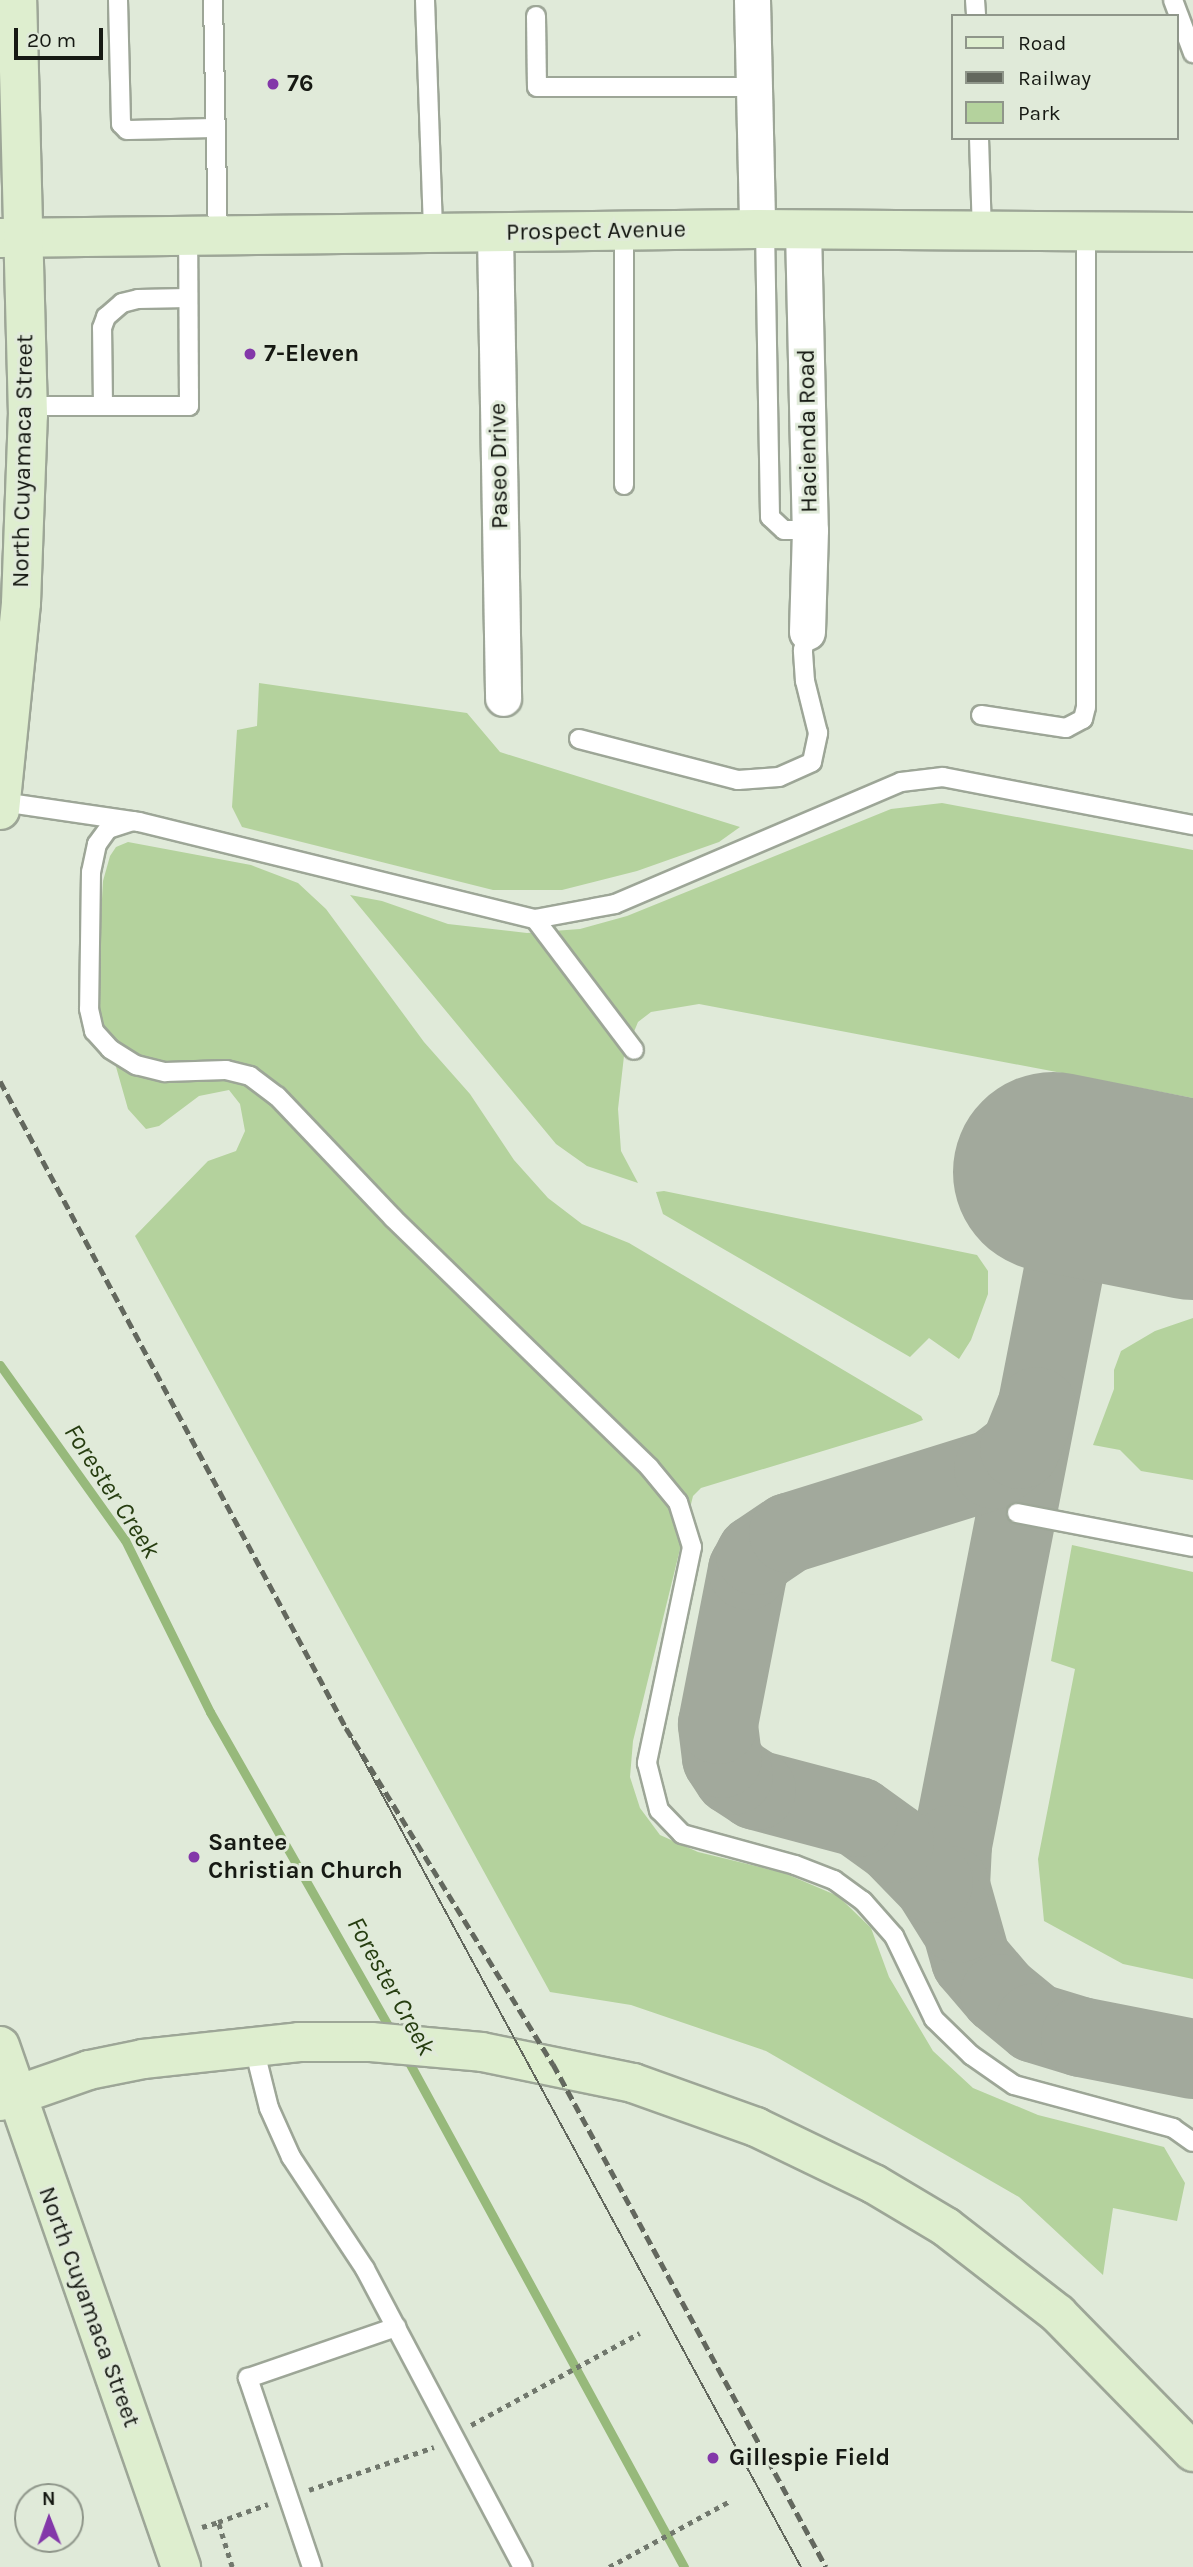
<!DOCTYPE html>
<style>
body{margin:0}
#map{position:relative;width:1193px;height:2567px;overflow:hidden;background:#e0ead9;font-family:Karla,sans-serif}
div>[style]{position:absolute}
.green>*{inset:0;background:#b4d29d}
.stream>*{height:9px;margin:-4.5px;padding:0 4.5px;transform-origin:4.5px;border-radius:4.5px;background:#97b97b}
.taxiway>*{height:80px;margin:-40px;padding:0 40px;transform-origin:40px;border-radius:40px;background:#a2a99c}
.runway>*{height:200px;margin:-100px;padding:0 100px;transform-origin:100px;border-radius:100px;background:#a2a99c}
.path>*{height:4.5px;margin-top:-2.25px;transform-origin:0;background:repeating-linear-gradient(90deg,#71786d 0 5px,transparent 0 10px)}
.roads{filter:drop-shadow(2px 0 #9da697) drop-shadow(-2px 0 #9da697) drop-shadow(0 2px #9da697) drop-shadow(0 -2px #9da697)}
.lane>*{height:18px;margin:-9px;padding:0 9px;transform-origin:9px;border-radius:9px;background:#fff}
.street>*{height:35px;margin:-17.5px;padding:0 17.5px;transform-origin:17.5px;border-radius:17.5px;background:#fff}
.secondary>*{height:38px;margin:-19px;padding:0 19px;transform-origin:19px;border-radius:19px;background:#deeecf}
.tram>*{height:2px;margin:-1px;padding:0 1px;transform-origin:1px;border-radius:1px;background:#63685e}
.rail>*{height:5px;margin-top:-2.5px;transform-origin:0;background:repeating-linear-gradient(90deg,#63685e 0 10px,transparent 0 15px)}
.dots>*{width:19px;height:19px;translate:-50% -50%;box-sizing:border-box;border:4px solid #e0ead9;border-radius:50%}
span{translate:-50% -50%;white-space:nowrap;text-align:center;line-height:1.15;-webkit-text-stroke:6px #e0ead9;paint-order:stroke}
.poi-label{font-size:24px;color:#161913;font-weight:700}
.left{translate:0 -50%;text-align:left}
.street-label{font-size:24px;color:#161913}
.water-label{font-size:26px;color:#263d10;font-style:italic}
.legend{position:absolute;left:951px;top:14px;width:228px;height:126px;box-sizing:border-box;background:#e0ead9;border:2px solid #8f968a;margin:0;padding:9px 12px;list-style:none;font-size:21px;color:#161913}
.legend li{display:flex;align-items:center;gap:14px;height:35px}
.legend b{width:35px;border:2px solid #8f968a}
.north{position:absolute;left:14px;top:2483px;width:70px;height:70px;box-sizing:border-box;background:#e0ead9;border:2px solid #8f968a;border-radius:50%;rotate:359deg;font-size:19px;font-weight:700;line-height:28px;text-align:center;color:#161913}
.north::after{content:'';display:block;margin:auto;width:24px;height:32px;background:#8338a9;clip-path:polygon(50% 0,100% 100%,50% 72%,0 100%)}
.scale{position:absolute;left:14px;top:28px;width:89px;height:32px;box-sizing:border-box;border:4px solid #161913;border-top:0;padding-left:9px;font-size:21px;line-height:24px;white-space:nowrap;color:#161913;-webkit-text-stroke:5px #e0ead9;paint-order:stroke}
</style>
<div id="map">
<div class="green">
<i style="clip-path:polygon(259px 683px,467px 713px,500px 752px,740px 827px,719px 842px,637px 871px,562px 890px,493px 890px,242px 827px,232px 807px,237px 730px,257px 726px)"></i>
<i style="clip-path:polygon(942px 803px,1193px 850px,1193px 1098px,699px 1004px,651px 1012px,638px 1022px,624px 1056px,618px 1109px,621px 1151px,638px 1183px,587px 1166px,556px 1144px,350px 895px,382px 901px,448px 924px,527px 933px,580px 929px,627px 916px,891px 809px)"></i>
<i style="clip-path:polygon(128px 842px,251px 865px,298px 883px,326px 909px,424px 1042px,470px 1094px,514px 1160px,548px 1198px,582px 1224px,629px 1243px,921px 1416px,923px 1420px,915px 1423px,701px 1488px,693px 1496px,633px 1741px,630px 1777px,640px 1808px,660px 1835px,698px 1852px,784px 1873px,838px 1896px,871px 1928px,889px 1977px,933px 2051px,973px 2088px,1038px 2115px,1164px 2147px,1185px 2183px,1177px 2221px,1113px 2208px,1103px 2275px,1019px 2197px,766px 2051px,631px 2005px,550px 1992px,135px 1236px,208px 1161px,236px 1151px,245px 1131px,240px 1104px,229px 1090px,199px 1096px,159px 1126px,146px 1129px,128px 1109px,99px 1007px,98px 968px,103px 881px,110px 856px,116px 847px)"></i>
<i style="clip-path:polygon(664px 1191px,977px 1255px,988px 1271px,988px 1294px,971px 1340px,959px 1359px,929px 1338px,910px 1357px,663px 1214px,656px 1192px)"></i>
<i style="clip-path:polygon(1193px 1318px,1193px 1480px,1141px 1471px,1120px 1450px,1093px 1445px,1114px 1389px,1114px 1370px,1121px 1351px,1155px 1331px)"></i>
<i style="clip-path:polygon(1072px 1545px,1193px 1572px,1193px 1979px,1123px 1964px,1044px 1921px,1038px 1859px,1075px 1669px,1051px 1661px)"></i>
</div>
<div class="stream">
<i style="left:0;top:1365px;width:215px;rotate:54.5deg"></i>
<i style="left:125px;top:1540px;width:192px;rotate:63.7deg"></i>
<i style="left:210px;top:1712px;width:370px;rotate:60.4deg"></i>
<i style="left:405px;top:2055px;width:583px;rotate:61.41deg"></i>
</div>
<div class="taxiway">
<i style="left:1082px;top:1178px;width:680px;rotate:101.03deg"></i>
<i style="left:952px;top:1845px;width:41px;rotate:92.8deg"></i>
<i style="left:950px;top:1886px;width:77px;rotate:74.2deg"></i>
<i style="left:971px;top:1960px;width:45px;rotate:49.5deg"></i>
<i style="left:1000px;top:1994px;width:45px;rotate:39.6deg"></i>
<i style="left:1035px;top:2023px;width:48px;rotate:16.9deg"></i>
<i style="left:1081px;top:2037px;width:114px;rotate:11.1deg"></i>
<i style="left:958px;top:1923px;width:47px;rotate:-122deg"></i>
<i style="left:933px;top:1883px;width:56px;rotate:-134.3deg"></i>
<i style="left:894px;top:1843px;width:44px;rotate:-144.2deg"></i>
<i style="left:858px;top:1817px;width:106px;rotate:-165.2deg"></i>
<i style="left:756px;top:1790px;width:27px;rotate:-147deg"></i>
<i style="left:733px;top:1775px;width:20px;rotate:-123deg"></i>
<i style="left:722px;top:1758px;width:34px;rotate:-97deg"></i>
<i style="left:718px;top:1724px;width:157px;rotate:-79deg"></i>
<i style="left:748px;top:1570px;width:17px;rotate:-62deg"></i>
<i style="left:756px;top:1555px;width:40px;rotate:-34deg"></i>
<i style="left:789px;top:1533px;width:215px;rotate:-17.3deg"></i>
<i style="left:994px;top:1469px;width:33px;rotate:-38deg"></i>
<i style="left:1020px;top:1449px;width:45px;rotate:-68deg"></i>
</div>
<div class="runway">
<i style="left:1053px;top:1172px;width:143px;rotate:11.3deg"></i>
</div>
<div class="path">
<i style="left:471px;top:2425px;width:192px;rotate:-28.6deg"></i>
<i style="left:309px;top:2490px;width:132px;rotate:-19deg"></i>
<i style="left:202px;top:2527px;width:17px;rotate:-17deg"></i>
<i style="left:232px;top:2567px;width:47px;rotate:-107.3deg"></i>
<i style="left:218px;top:2522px;width:53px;rotate:-19.8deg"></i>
<i style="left:609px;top:2567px;width:138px;rotate:-28.6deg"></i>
</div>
<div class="roads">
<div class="lane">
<i style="left:118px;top:0;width:124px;rotate:88.6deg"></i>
<i style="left:121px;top:124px;width:8px;rotate:45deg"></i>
<i style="left:127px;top:130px;width:88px;rotate:-1.3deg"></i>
<i style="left:213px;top:0;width:235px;rotate:88.8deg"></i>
<i style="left:425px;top:0;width:234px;rotate:88deg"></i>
<i style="left:975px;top:0;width:16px;rotate:86deg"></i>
<i style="left:1173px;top:0;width:57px;rotate:69.3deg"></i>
<i style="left:536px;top:16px;width:71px;rotate:89.2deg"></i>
<i style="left:537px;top:87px;width:217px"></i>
<i style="left:979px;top:138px;width:94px;rotate:88.2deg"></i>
<i style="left:765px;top:229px;width:288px;rotate:89deg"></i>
<i style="left:770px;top:517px;width:19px;rotate:43deg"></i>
<i style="left:784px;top:530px;width:26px"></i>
<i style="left:624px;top:231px;width:254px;rotate:90deg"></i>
<i style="left:28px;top:406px;width:161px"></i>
<i style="left:189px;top:406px;width:170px;rotate:-90.3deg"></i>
<i style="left:103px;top:406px;width:78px;rotate:-90.7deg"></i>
<i style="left:102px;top:328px;width:12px;rotate:-70deg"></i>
<i style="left:106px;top:317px;width:21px;rotate:-41deg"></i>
<i style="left:122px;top:303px;width:16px;rotate:-14deg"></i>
<i style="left:138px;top:299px;width:50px;rotate:-1.1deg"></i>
<i style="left:981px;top:715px;width:86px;rotate:8.7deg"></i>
<i style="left:1066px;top:728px;width:19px;rotate:-28deg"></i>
<i style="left:1083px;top:719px;width:12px;rotate:-76deg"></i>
<i style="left:1086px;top:707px;width:475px;rotate:-90deg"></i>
<i style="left:579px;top:739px;width:164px;rotate:14.5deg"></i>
<i style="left:738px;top:780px;width:41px;rotate:-4.2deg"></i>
<i style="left:779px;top:777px;width:36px;rotate:-24deg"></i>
<i style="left:812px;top:762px;width:30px;rotate:-78deg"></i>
<i style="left:818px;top:733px;width:54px;rotate:-104deg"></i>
<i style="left:805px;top:681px;width:31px;rotate:-94deg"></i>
<i style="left:803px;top:650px;width:18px;rotate:-77deg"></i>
<i style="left:2px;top:802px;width:138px;rotate:8.3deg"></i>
<i style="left:139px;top:822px;width:408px;rotate:13.8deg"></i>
<i style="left:535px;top:919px;width:81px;rotate:-10.6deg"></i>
<i style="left:615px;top:904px;width:311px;rotate:-23.1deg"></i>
<i style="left:901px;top:782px;width:42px;rotate:-6.8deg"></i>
<i style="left:943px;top:777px;width:255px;rotate:10.9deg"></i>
<i style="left:133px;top:821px;width:26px;rotate:162deg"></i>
<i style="left:108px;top:829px;width:19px;rotate:126deg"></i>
<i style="left:97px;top:844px;width:29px;rotate:102deg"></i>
<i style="left:91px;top:872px;width:137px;rotate:90.8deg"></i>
<i style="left:89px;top:1009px;width:23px;rotate:77deg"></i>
<i style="left:94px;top:1031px;width:24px;rotate:48deg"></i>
<i style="left:110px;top:1049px;width:31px;rotate:32deg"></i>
<i style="left:136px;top:1065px;width:30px;rotate:14deg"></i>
<i style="left:165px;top:1072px;width:61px;rotate:-1.9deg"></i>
<i style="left:226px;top:1070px;width:25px;rotate:14deg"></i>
<i style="left:250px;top:1076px;width:34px;rotate:37deg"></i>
<i style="left:277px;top:1096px;width:168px;rotate:46.4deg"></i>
<i style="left:393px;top:1218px;width:357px;rotate:44.2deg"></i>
<i style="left:649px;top:1467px;width:45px;rotate:50.4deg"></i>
<i style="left:678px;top:1502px;width:47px;rotate:72.7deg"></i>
<i style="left:692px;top:1547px;width:221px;rotate:101.8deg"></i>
<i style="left:647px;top:1763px;width:49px;rotate:75.7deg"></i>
<i style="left:659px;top:1810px;width:33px;rotate:46deg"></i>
<i style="left:682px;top:1834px;width:117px;rotate:15.3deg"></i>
<i style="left:795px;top:1865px;width:42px;rotate:21deg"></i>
<i style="left:834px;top:1880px;width:36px;rotate:36deg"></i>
<i style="left:863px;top:1901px;width:47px;rotate:48.5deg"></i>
<i style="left:894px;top:1936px;width:92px;rotate:64.3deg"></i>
<i style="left:934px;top:2019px;width:52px;rotate:44.2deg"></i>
<i style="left:971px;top:2055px;width:52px;rotate:34.9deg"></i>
<i style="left:1014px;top:2085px;width:165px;rotate:15.1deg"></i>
<i style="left:1173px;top:2128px;width:24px;rotate:35deg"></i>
<i style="left:535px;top:919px;width:164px;rotate:52.9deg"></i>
<i style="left:1017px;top:1513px;width:179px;rotate:10.9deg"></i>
<i style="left:253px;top:2044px;width:66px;rotate:76deg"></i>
<i style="left:269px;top:2108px;width:54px;rotate:65.8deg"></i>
<i style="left:291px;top:2157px;width:134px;rotate:56.5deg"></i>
<i style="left:365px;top:2269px;width:337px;rotate:62.1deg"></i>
<i style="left:312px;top:2567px;width:200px;rotate:-108.7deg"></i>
<i style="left:248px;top:2378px;width:157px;rotate:-19deg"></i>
</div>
<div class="street">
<i style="left:752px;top:0;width:229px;rotate:88.7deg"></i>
<i style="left:803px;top:229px;width:301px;rotate:88.7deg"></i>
<i style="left:810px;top:530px;width:102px;rotate:91.7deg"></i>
<i style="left:495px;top:233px;width:465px;rotate:89deg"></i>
</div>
<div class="secondary">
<i style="left:0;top:238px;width:757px;rotate:-0.68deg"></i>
<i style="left:757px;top:229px;width:436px;rotate:0.4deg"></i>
<i style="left:0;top:810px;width:208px;rotate:-84.2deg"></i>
<i style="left:21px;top:603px;width:188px;rotate:-87.9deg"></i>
<i style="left:28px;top:415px;width:415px;rotate:-91.5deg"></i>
<i style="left:0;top:2046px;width:552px;rotate:70.84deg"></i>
<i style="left:0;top:2101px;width:94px;rotate:-19.2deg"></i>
<i style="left:89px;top:2070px;width:55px;rotate:-11.5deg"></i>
<i style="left:143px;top:2059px;width:157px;rotate:-6.2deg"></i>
<i style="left:299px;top:2042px;width:72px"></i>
<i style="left:371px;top:2042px;width:111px;rotate:5.1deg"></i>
<i style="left:482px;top:2052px;width:154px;rotate:11.6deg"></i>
<i style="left:633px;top:2083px;width:131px;rotate:19.7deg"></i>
<i style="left:756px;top:2127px;width:131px;rotate:25.8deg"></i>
<i style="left:874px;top:2184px;width:84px;rotate:30.8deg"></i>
<i style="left:946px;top:2227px;width:142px;rotate:37.8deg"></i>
<i style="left:1058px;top:2314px;width:193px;rotate:45.6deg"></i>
</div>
</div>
<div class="tram">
<i style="left:346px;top:1728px;width:954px;rotate:61.53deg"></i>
</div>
<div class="rail">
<i style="left:0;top:1081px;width:734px;rotate:61.86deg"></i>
<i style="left:346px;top:1728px;width:395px;rotate:58.4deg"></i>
<i style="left:553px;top:2064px;width:572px;rotate:61.51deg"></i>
</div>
<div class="dots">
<i style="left:273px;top:84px;background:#8338a9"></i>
<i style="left:250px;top:354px;background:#8338a9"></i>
<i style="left:194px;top:1857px;background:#8338a9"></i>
<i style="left:713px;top:2458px;background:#8338a9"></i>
</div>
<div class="poi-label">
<span class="left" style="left:287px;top:84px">76</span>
<span class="left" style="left:264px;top:354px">7-Eleven</span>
<span class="left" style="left:208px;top:1857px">Santee<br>Christian Church</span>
<span class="left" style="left:729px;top:2458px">Gillespie Field</span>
</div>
<div class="street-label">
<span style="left:596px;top:231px;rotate:-1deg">Prospect Avenue</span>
<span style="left:808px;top:431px;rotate:-91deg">Hacienda Road</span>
<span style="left:23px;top:461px;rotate:-89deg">North Cuyamaca Street</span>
<span style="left:499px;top:466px;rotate:-91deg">Paseo Drive</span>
<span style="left:89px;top:2307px;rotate:70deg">North Cuyamaca Street</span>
</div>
<div class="water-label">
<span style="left:112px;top:1491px;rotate:57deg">Forester Creek</span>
<span style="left:391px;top:1986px;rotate:61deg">Forester Creek</span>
</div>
<ul class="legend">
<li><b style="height:9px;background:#deeecf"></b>Road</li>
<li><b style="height:9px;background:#63685e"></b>Railway</li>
<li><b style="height:19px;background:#b4d29d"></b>Park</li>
</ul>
<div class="north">N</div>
<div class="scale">20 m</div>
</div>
